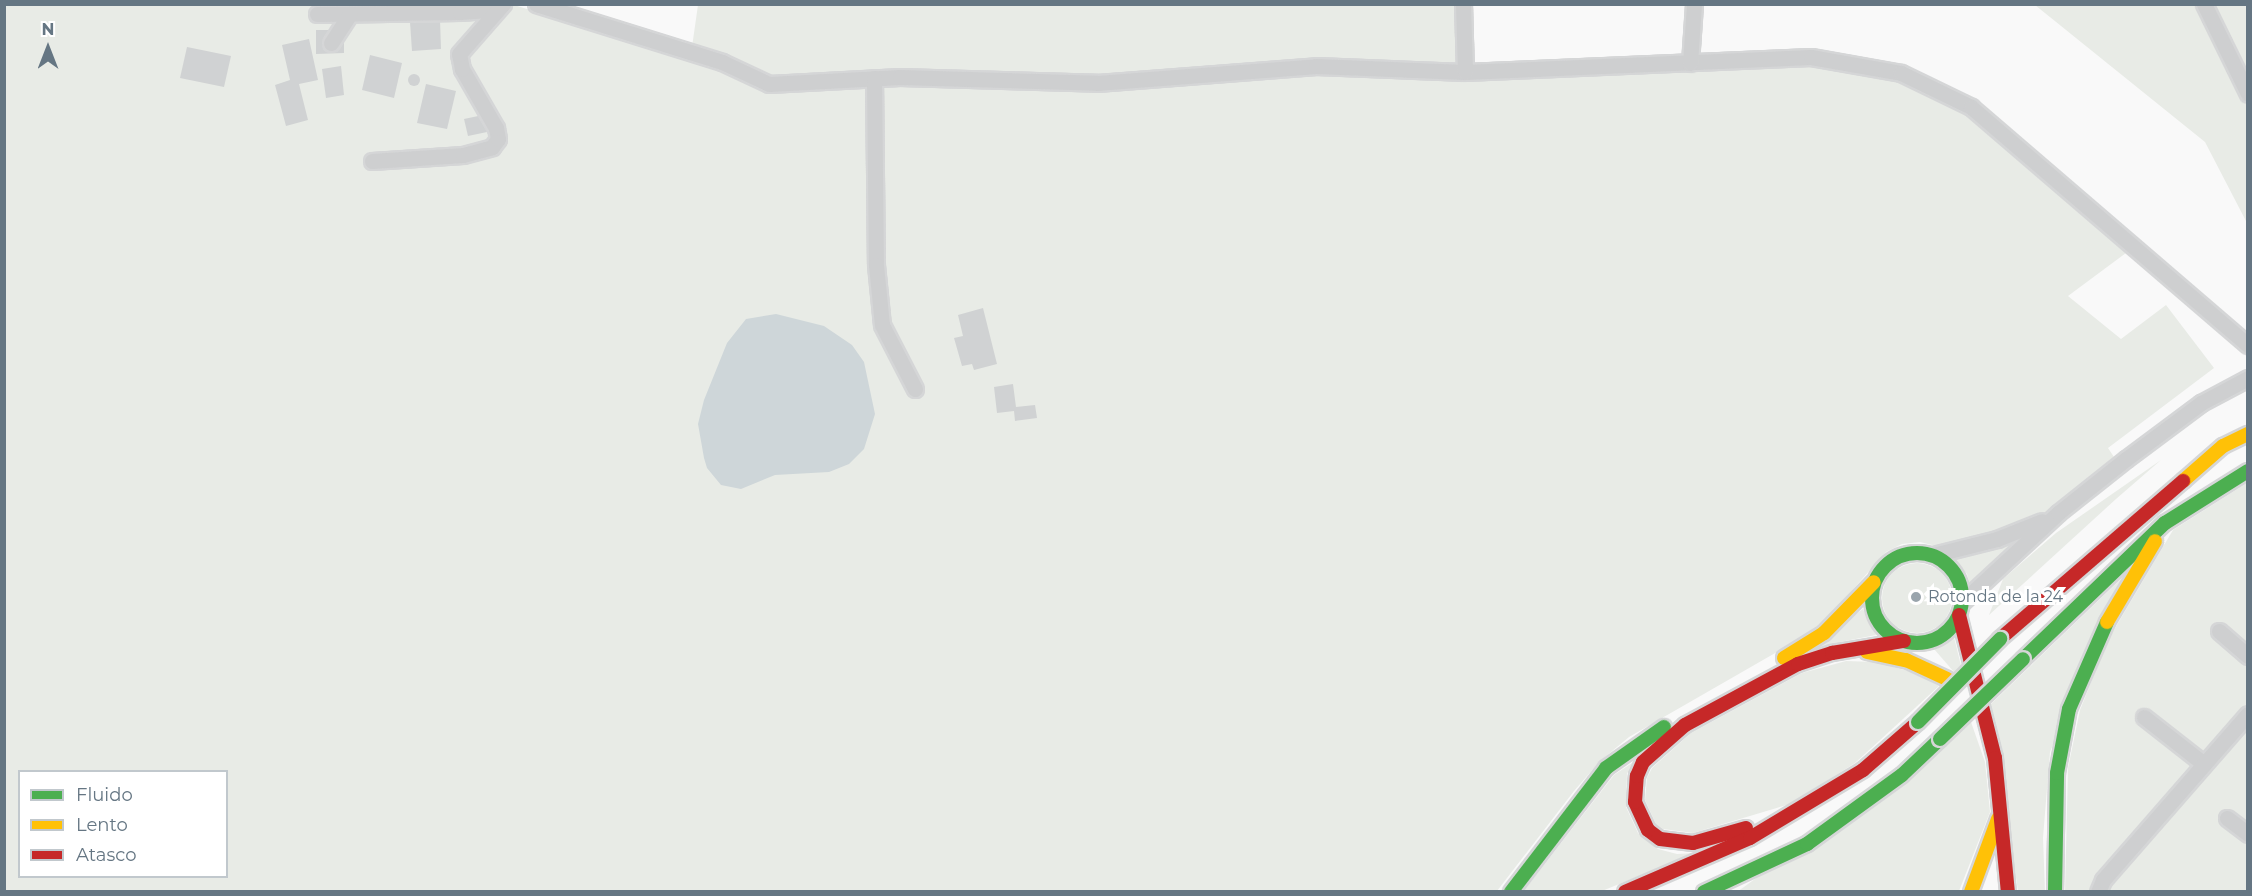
<!DOCTYPE html>
<style>
body{margin:0}
#map{position:relative;width:2252px;height:896px;overflow:hidden;background:#f9f9f9;font-family:Montserrat,sans-serif}
div>[style]{position:absolute}
.green>*{inset:0;background:#e8ebe6}
.round{border-radius:50%}
.water>*{inset:0;background:#ced6d9}
.building>*{inset:0;background:#d0d2d3}
.roads{filter:drop-shadow(2px 0 #d5d6d7) drop-shadow(-2px 0 #d5d6d7) drop-shadow(0 2px #d5d6d7) drop-shadow(0 -2px #d5d6d7)}
.street>*{height:15px;margin:-7.5px;padding:0 7.5px;transform-origin:7.5px;border-radius:7.5px;background:#cecfd0}
.fast>*{height:14px;margin:-7px;padding:0 7px;transform-origin:7px;border-radius:7px;background:#4caf50}
.fast>.ring{margin:-7px;padding:0;box-sizing:content-box;background:none;border:14px solid #4caf50;border-radius:50%}
.slow>*{height:14px;margin:-7px;padding:0 7px;transform-origin:7px;border-radius:7px;background:#ffc107}
.jam>*{height:14px;margin:-7px;padding:0 7px;transform-origin:7px;border-radius:7px;background:#c62828}
.bridges{filter:drop-shadow(2px 0 #d5d6d6) drop-shadow(-2px 0 #d5d6d6) drop-shadow(0 2px #d5d6d6) drop-shadow(0 -2px #d5d6d6)}
.fast-bridge>*{height:14px;margin:-7px;padding:0 7px;transform-origin:7px;border-radius:7px;background:#4caf50}
.dots>*{width:16px;height:16px;translate:-50% -50%;box-sizing:border-box;border:3px solid #fff;border-radius:50%}
span{translate:-50% -50%;white-space:nowrap;text-align:center;line-height:1.15;-webkit-text-stroke:6px #fff;paint-order:stroke}
.poi-label{font-size:16px;color:#657683}
.left{translate:0 -50%;text-align:left}
.frame{position:absolute;inset:0;border:6px solid #657683;pointer-events:none}
.legend{position:absolute;left:18px;top:770px;width:210px;height:108px;box-sizing:border-box;background:#fff;border:2px solid #c1c8cd;margin:0;padding:8px 10px;list-style:none;font-size:18px;color:#657683}
.legend li{display:flex;align-items:center;gap:12px;height:30px}
.legend b{width:30px;border:2px solid #c1c8cd}
.north{position:absolute;left:18px;top:18px;width:60px;height:60px;-webkit-text-stroke:4px #fff;paint-order:stroke;rotate:0deg;font-size:16px;font-weight:700;line-height:24px;text-align:center;color:#657683}
.north::after{content:'';display:block;margin:auto;width:21px;height:27px;background:#657683;clip-path:polygon(50% 0,100% 100%,50% 72%,0 100%)}
</style>
<div id="map">
<div class="green">
<i style="clip-path:polygon(1456px 4px,1459px 66px,1097px 77px,770px 78px,692px 47px,698px 5px)"></i>
<i style="clip-path:polygon(evenodd,5px 5px,514px 5px,720px 68px,767px 90px,1303px 74px,1468px 79px,1811px 64px,1898px 78px,1969px 113px,2130px 250px,2068px 296px,2121px 339px,2166px 305px,2214px 368px,2108px 448px,2116px 460px,2054px 508px,2014px 527px,1940px 547px,1920px 542px,1902px 544px,1886px 552px,1832px 613px,1805px 636px,1629px 737px,1600px 761px,1574px 791px,1497px 891px,5px 892px,5px 5px,20px 772px,226px 772px,226px 876px,20px 876px,20px 772px)"></i>
<i style="clip-path:polygon(2035px 5px,2247px 5px,2247px 223px,2205px 142px)"></i>
<i style="clip-path:polygon(2161px 460px,2116px 499px,1989px 615px,2003px 579px,2056px 533px)"></i>
<i style="clip-path:polygon(2247px 483px,2247px 891px,2065px 892px,2068px 768px,2080px 710px,2108px 640px,2173px 530px)"></i>
<i style="clip-path:polygon(2024px 535px,1970px 585px,1967px 574px,1953px 558px)"></i>
<i class="round" style="left:1882px;top:563px;width:70px;height:70px"></i>
<i style="clip-path:polygon(2123px 577px,2050px 752px,2043px 838px,2045px 891px,2018px 891px,1990px 705px)"></i>
<i style="clip-path:polygon(1863px 609px,1876px 635px,1840px 642px,1627px 773px,1626px 807px,1638px 833px,1658px 849px,1677px 854px,1695px 853px,1602px 891px,1523px 892px,1614px 775px)"></i>
<i style="clip-path:polygon(1954px 637px,1963px 674px,1954px 672px,1934px 649px)"></i>
<i style="clip-path:polygon(1846px 661px,1875px 662px,1912px 672px,1939px 686px,1855px 763px,1790px 804px,1693px 833px,1663px 829px,1656px 824px,1645px 800px,1647px 778px,1652px 768px,1691px 733px,1802px 673px)"></i>
<i style="clip-path:polygon(1971px 722px,1985px 762px,1990px 812px,1959px 891px,1737px 892px)"></i>
</div>
<div class="water">
<i style="clip-path:polygon(776px 314px,824px 326px,852px 345px,864px 362px,875px 414px,864px 449px,849px 464px,829px 472px,775px 475px,741px 489px,721px 485px,707px 468px,704px 458px,698px 424px,704px 400px,727px 343px,746px 319px)"></i>
</div>
<div class="building">
<i style="clip-path:polygon(440px 20px,441px 49px,412px 51px,410px 22px)"></i>
<i style="clip-path:polygon(316px 30px,344px 30px,344px 53px,316px 54px)"></i>
<i style="clip-path:polygon(309px 39px,318px 80px,299px 84px,308px 120px,286px 126px,275px 85px,290px 80px,282px 45px)"></i>
<i style="clip-path:polygon(187px 47px,231px 56px,224px 87px,180px 78px)"></i>
<i style="clip-path:polygon(370px 55px,402px 63px,394px 98px,362px 90px)"></i>
<i style="clip-path:polygon(341px 66px,344px 95px,326px 98px,322px 69px)"></i>
<i class="round" style="left:408px;top:74px;width:12px;height:12px"></i>
<i style="clip-path:polygon(426px 84px,456px 91px,447px 129px,417px 123px)"></i>
<i style="clip-path:polygon(483px 115px,487px 132px,468px 136px,464px 119px)"></i>
<i style="clip-path:polygon(983px 308px,997px 364px,974px 370px,972px 364px,962px 366px,954px 338px,963px 336px,958px 315px)"></i>
<i style="clip-path:polygon(1013px 384px,1016px 407px,1035px 405px,1037px 418px,1015px 421px,1014px 411px,997px 413px,994px 387px)"></i>
</div>
<div class="roads">
<div class="street">
<i style="left:536px;top:4px;width:195px;rotate:17.3deg"></i>
<i style="left:722px;top:62px;width:52px;rotate:25.1deg"></i>
<i style="left:769px;top:84px;width:131px;rotate:-3.1deg"></i>
<i style="left:900px;top:77px;width:197px;rotate:1.7deg"></i>
<i style="left:1097px;top:83px;width:220px;rotate:-4.4deg"></i>
<i style="left:1316px;top:66px;width:149px;rotate:2.3deg"></i>
<i style="left:1465px;top:72px;width:346px;rotate:-2.5deg"></i>
<i style="left:1811px;top:57px;width:91px;rotate:10.1deg"></i>
<i style="left:1901px;top:73px;width:78px;rotate:25.9deg"></i>
<i style="left:1971px;top:107px;width:365px;rotate:40.7deg"></i>
<i style="left:1463px;top:4px;width:68px;rotate:88.3deg"></i>
<i style="left:2204px;top:4px;width:100px;rotate:63.9deg"></i>
<i style="left:317px;top:14px;width:143px;rotate:-0.8deg"></i>
<i style="left:460px;top:12px;width:28px;rotate:-4deg"></i>
<i style="left:488px;top:10px;width:15px;rotate:-23deg"></i>
<i style="left:331px;top:43px;width:35px;rotate:-57deg"></i>
<i style="left:1690px;top:63px;width:59px;rotate:-86.1deg"></i>
<i style="left:874px;top:78px;width:187px;rotate:89.4deg"></i>
<i style="left:876px;top:265px;width:60px;rotate:84.3deg"></i>
<i style="left:882px;top:325px;width:72px;rotate:62.7deg"></i>
<i style="left:372px;top:161px;width:91px;rotate:-3.8deg"></i>
<i style="left:463px;top:155px;width:30px;rotate:-15deg"></i>
<i style="left:492px;top:147px;width:10px;rotate:-53deg"></i>
<i style="left:498px;top:139px;width:11px;rotate:-100deg"></i>
<i style="left:496px;top:128px;width:68px;rotate:-120deg"></i>
<i style="left:462px;top:69px;width:15px;rotate:-101deg"></i>
<i style="left:459px;top:54px;width:67px;rotate:-48.7deg"></i>
<i style="left:1933px;top:555px;width:66px;rotate:-14deg"></i>
<i style="left:1997px;top:539px;width:48px;rotate:-21.8deg"></i>
<i style="left:1962px;top:602px;width:131px;rotate:-42.8deg"></i>
<i style="left:2058px;top:513px;width:87px;rotate:-38.5deg"></i>
<i style="left:2126px;top:459px;width:94px;rotate:-36.7deg"></i>
<i style="left:2201px;top:403px;width:53px;rotate:-28deg"></i>
<i style="left:2219px;top:631px;width:38px;rotate:41deg"></i>
<i style="left:2144px;top:717px;width:76px;rotate:38.1deg"></i>
<i style="left:2227px;top:818px;width:26px;rotate:37deg"></i>
<i style="left:2098px;top:892px;width:13px;rotate:-67deg"></i>
<i style="left:2103px;top:880px;width:220px;rotate:-48.9deg"></i>
</div>
<div class="fast">
<i class="ring" style="left:1872px;top:553px;width:76px;height:76px"></i>
<i style="left:2023px;top:659px;width:197px;rotate:-43.8deg"></i>
<i style="left:2165px;top:523px;width:98px;rotate:-32.1deg"></i>
<i style="left:1511px;top:892px;width:156px;rotate:-52.5deg"></i>
<i style="left:1606px;top:768px;width:71px;rotate:-35.3deg"></i>
<i style="left:1704px;top:892px;width:114px;rotate:-25deg"></i>
<i style="left:1807px;top:844px;width:117px;rotate:-36deg"></i>
<i style="left:1902px;top:775px;width:52px;rotate:-43.5deg"></i>
<i style="left:2055px;top:892px;width:119px;rotate:-89deg"></i>
<i style="left:2057px;top:773px;width:65px;rotate:-79.4deg"></i>
<i style="left:2069px;top:709px;width:95px;rotate:-66.4deg"></i>
</div>
<div class="slow">
<i style="left:2183px;top:481px;width:53px;rotate:-41.2deg"></i>
<i style="left:2223px;top:446px;width:28px;rotate:-26deg"></i>
<i style="left:2107px;top:622px;width:94px;rotate:-59.3deg"></i>
<i style="left:1867px;top:652px;width:40px;rotate:12deg"></i>
<i style="left:1906px;top:660px;width:45px;rotate:24.9deg"></i>
<i style="left:1784px;top:658px;width:47px;rotate:-32deg"></i>
<i style="left:1824px;top:633px;width:71px;rotate:-45.6deg"></i>
<i style="left:1971px;top:892px;width:78px;rotate:-69.7deg"></i>
</div>
<div class="jam">
<i style="left:1959px;top:615px;width:147px;rotate:75.9deg"></i>
<i style="left:1995px;top:758px;width:135px;rotate:84.5deg"></i>
<i style="left:2000px;top:639px;width:242px;rotate:-40.8deg"></i>
<i style="left:1746px;top:828px;width:55px;rotate:164.2deg"></i>
<i style="left:1693px;top:843px;width:33px;rotate:-173deg"></i>
<i style="left:1660px;top:839px;width:15px;rotate:-143deg"></i>
<i style="left:1648px;top:830px;width:31px;rotate:-115deg"></i>
<i style="left:1635px;top:802px;width:26px;rotate:-86deg"></i>
<i style="left:1637px;top:776px;width:15px;rotate:-67deg"></i>
<i style="left:1643px;top:762px;width:56px;rotate:-41.4deg"></i>
<i style="left:1685px;top:725px;width:128px;rotate:-28.4deg"></i>
<i style="left:1798px;top:664px;width:36px;rotate:-18deg"></i>
<i style="left:1832px;top:653px;width:73px;rotate:-9.5deg"></i>
<i style="left:1625px;top:892px;width:136px;rotate:-23.4deg"></i>
<i style="left:1750px;top:838px;width:132px;rotate:-31deg"></i>
<i style="left:1863px;top:770px;width:73px;rotate:-41.1deg"></i>
</div>
</div>
<div class="bridges">
<div class="fast-bridge">
<i style="left:1918px;top:722px;width:117px;rotate:-45.3deg"></i>
<i style="left:1940px;top:739px;width:115px;rotate:-43.9deg"></i>
</div>
</div>
<div class="dots">
<i style="left:1916px;top:597px;background:#99a4ac"></i>
</div>
<div class="poi-label">
<span class="left" style="left:1928px;top:597px">Rotonda de la 24</span>
</div>
<div class="frame"></div>
<ul class="legend">
<li><b style="height:8px;background:#4caf50"></b>Fluido</li>
<li><b style="height:8px;background:#ffc107"></b>Lento</li>
<li><b style="height:8px;background:#c62828"></b>Atasco</li>
</ul>
<div class="north">N</div>
</div>
